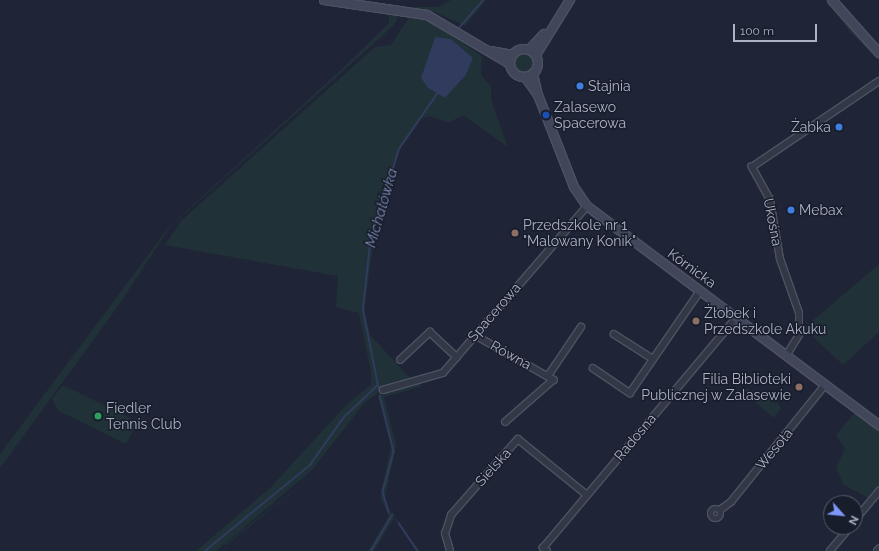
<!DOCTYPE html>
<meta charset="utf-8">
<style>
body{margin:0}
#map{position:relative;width:879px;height:551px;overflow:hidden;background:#1f2537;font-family:Raleway,sans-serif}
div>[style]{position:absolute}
.green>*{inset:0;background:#213138}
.round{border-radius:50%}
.water>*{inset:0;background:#313b5d}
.stream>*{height:1.5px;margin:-0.75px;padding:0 0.75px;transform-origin:0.75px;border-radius:0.75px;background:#313b5d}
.roads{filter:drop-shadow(1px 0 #4d5262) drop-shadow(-1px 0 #4d5262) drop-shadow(0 1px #4d5262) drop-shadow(0 -1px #4d5262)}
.street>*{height:5.5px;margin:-2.75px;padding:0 2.75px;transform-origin:2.75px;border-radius:2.75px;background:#333847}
.street>.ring{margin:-2.75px;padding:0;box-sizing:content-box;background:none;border:5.5px solid #333847;border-radius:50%}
.secondary>*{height:8px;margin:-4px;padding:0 4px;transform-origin:4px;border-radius:4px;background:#41465a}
.secondary>.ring{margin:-4px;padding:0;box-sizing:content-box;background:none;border:8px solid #41465a;border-radius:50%}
.dots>*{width:11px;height:11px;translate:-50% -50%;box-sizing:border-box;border:2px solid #181d2c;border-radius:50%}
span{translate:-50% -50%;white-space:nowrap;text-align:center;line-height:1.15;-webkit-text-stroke:3px #181d2c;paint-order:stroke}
.poi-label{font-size:14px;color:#adb2c4}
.left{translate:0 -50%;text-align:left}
.right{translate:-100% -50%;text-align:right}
.street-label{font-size:14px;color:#adb2c4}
.water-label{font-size:15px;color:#7c89b2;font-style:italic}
.north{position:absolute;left:823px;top:495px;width:40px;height:40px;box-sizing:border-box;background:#181d2c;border:1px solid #545969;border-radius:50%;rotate:117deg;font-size:11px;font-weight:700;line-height:16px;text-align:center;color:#adb2c4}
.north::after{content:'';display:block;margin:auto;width:14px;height:18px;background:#7d96f9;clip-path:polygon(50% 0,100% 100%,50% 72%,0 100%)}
.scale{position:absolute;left:733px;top:24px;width:84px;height:18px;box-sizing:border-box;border:2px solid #adb2c4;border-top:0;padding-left:5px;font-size:12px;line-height:14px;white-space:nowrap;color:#adb2c4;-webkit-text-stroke:3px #181d2c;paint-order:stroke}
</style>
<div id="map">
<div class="green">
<i style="clip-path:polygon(451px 0,486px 0,465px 26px,435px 12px,410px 7px,438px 7px)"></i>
<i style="clip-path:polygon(825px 0,879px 57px,879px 60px,850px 32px)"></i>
<i style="clip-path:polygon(389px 13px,399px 15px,393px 26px,170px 227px,118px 306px,0 468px,0 454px,169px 227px,343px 68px,389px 23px)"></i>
<i style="clip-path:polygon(evenodd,410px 16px,428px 20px,482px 56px,481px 75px,491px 87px,491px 100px,508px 147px,463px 115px,448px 123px,430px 116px,418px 120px,400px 149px,376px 227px,364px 309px,370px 335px,411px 379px,392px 384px,365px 402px,312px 470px,216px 551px,196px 551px,271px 487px,347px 404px,371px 385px,371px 372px,359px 313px,336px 307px,338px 276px,165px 245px,181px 221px,375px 47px,391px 45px,410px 16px,435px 37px,451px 39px,473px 58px,466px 75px,445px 98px,428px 88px,421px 78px,435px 37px)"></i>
<i class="round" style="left:514px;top:53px;width:20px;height:20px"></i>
<i style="clip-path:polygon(879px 264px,879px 332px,843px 365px,804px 328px)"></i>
<i style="clip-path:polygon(414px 380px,422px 386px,384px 397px,396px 445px,385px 498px,387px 507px,420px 551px,416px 551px,394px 518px,374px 551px,368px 551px,389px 516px,380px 497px,391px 447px,378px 397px)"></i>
<i style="clip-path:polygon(63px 385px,138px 422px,126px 444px,59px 411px,52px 399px)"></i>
<i style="clip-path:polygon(747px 388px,761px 400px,768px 391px,781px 408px,774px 418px,743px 392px)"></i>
<i style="clip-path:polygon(855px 412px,879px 429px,879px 485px,868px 498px,843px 484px,836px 467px,845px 449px,836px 435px)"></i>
<i style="clip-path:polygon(317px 473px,226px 545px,223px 551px,226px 543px)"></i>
</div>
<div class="water">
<i style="clip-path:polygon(435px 37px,451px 39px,473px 58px,466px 75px,445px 98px,428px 88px,421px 78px)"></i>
</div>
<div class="stream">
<i style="left:459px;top:28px;width:37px;rotate:-49deg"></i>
<i style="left:379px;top:391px;width:83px;rotate:-101.2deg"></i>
<i style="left:363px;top:310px;width:67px;rotate:-84deg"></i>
<i style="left:370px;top:243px;width:98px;rotate:-72.9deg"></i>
<i style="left:399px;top:149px;width:67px;rotate:-55.4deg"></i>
<i style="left:380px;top:395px;width:59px;rotate:76.2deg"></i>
<i style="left:394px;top:452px;width:41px;rotate:105.4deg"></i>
<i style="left:383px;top:492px;width:21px;rotate:73deg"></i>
<i style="left:399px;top:523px;width:34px;rotate:56deg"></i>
<i style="left:205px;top:551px;width:136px;rotate:-39.3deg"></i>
<i style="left:310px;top:465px;width:59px;rotate:-54.7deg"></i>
<i style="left:344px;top:417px;width:45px;rotate:-43.2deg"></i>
<i style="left:371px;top:551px;width:42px;rotate:-59.7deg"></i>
</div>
<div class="roads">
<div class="street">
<i style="left:473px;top:334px;width:93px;rotate:29.6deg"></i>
<i style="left:554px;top:380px;width:64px;rotate:138.8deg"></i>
<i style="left:614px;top:334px;width:46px;rotate:32.7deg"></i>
<i style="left:786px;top:356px;width:25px;rotate:-58deg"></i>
<i style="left:799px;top:335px;width:22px;rotate:-90deg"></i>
<i style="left:799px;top:313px;width:57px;rotate:-109.4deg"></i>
<i style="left:780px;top:259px;width:60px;rotate:-99.6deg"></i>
<i style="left:770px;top:200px;width:38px;rotate:-119deg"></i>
<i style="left:752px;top:167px;width:153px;rotate:-34.1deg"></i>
<i style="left:400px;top:360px;width:41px;rotate:-43deg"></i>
<i style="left:430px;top:332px;width:37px;rotate:43deg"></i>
<i style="left:593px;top:368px;width:45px;rotate:34deg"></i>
<i style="left:630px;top:393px;width:124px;rotate:-55.5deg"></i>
<i style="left:548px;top:376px;width:59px;rotate:-56deg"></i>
<i style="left:383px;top:390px;width:62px;rotate:-15.8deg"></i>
<i style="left:443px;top:373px;width:221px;rotate:-49.2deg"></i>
<i class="ring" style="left:710.5px;top:508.5px;width:5.5px;height:5.5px"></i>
<i style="left:720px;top:510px;width:14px;rotate:-36deg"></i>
<i style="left:731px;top:502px;width:150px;rotate:-51.2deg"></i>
<i style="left:855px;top:520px;width:38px;rotate:-50deg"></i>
<i style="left:450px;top:551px;width:18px;rotate:-106deg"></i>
<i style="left:445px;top:534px;width:20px;rotate:-72deg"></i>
<i style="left:451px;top:515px;width:101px;rotate:-48.6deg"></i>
<i style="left:518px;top:439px;width:87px;rotate:39deg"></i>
<i style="left:547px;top:551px;width:5px;rotate:-143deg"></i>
<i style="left:543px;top:548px;width:300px;rotate:-50deg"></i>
<i style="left:830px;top:551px;width:31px;rotate:-50deg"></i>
<i style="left:877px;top:551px;width:3px;rotate:-45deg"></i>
</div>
<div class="secondary">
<i style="left:324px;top:0;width:104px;rotate:8.3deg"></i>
<i style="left:427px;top:15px;width:96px;rotate:30.6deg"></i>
<i style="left:832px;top:0;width:71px;rotate:48.4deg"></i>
<i class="ring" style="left:510px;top:49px;width:20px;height:20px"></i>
<i style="left:529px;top:50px;width:22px;rotate:-47deg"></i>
<i style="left:490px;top:51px;width:23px;rotate:10deg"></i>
<i style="left:536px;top:55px;width:65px;rotate:-58.3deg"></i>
<i style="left:533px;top:74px;width:22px;rotate:77deg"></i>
<i style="left:538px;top:95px;width:99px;rotate:68.6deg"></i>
<i style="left:574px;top:187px;width:23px;rotate:56deg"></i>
<i style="left:587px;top:206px;width:365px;rotate:36.9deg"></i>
<i style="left:525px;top:77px;width:22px;rotate:54deg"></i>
</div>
</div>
<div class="dots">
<i style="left:580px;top:86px;background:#3f7fe0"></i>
<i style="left:546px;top:115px;background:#1a4fb4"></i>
<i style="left:839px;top:127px;background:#3f7fe0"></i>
<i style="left:791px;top:210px;background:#3f7fe0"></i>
<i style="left:515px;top:233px;background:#8d6e63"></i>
<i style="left:696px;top:321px;background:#8d6e63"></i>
<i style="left:799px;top:387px;background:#8d6e63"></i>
<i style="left:98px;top:416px;background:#2e9e5b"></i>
</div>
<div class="poi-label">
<span class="left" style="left:588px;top:86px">Stajnia</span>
<span class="left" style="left:554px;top:115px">Zalasewo<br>Spacerowa</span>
<span class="right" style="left:831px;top:127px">Żabka</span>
<span class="left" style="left:799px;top:210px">Mebax</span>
<span class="left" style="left:523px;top:233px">Przedszkole nr 1<br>"Malowany Konik"</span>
<span class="left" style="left:704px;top:321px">Żłobek i<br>Przedszkole Akuku</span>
<span class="right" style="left:791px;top:387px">Filia Biblioteki<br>Publicznej w Zalasewie</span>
<span class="left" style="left:106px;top:416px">Fiedler<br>Tennis Club</span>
</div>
<div class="street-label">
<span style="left:773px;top:222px;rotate:79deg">Ukośna</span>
<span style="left:692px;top:268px;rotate:36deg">Kórnicka</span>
<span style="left:494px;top:312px;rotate:-49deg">Spacerowa</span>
<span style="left:511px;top:355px;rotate:29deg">Równa</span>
<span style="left:635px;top:437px;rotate:-50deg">Radosna</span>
<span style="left:774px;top:449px;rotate:-50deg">Wesoła</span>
<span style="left:493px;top:467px;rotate:-48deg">Sielska</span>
</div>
<div class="water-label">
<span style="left:382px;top:208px;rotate:-74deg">Michałówka</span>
</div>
<div class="north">N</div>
<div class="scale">100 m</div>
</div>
